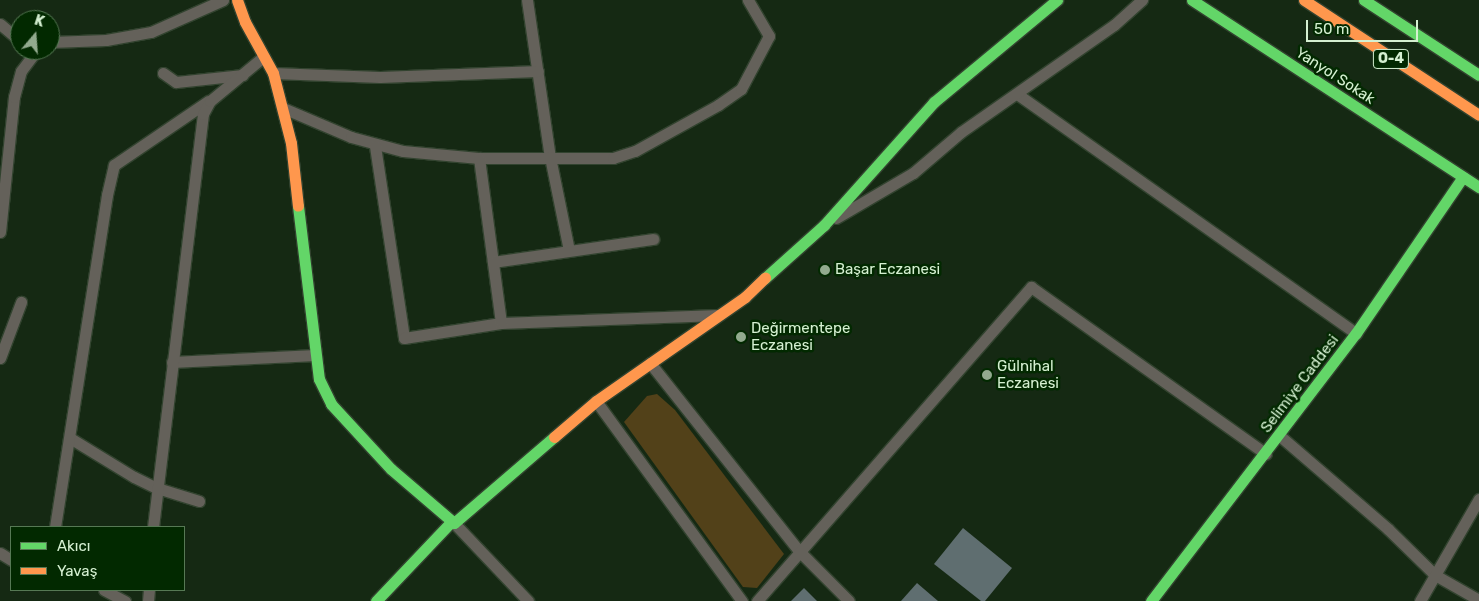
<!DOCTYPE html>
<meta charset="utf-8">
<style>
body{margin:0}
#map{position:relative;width:1479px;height:601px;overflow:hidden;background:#152913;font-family:Rubik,sans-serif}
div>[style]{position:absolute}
.green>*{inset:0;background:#524119}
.building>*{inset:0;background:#5f6e70}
.roads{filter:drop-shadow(1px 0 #32432f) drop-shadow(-1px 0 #32432f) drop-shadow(0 1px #32432f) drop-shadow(0 -1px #32432f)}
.street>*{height:11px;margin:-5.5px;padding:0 5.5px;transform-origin:5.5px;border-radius:5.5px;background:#64615a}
.fast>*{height:11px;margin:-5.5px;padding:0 5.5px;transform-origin:5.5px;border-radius:5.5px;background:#63d668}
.slow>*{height:11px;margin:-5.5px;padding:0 5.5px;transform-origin:5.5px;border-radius:5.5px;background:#ff974d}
.dots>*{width:14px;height:14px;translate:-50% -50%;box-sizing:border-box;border:2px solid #022900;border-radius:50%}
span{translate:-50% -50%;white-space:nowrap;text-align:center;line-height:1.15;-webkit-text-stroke:5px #022900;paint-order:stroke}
.shield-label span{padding:1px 4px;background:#022900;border:1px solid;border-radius:4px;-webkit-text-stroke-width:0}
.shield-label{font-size:14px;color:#d5f0d1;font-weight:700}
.street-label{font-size:15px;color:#d5f0d1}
.poi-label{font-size:15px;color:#d5f0d1}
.left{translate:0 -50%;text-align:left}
.legend{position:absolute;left:10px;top:526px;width:175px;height:65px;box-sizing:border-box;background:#022900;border:1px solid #567954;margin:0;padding:6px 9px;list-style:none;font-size:15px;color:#d5f0d1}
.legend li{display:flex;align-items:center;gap:10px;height:25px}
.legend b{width:25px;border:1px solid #567954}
.north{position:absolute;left:10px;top:10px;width:50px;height:50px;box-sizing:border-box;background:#022900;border:1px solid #567954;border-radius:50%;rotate:18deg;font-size:14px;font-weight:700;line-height:20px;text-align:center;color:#d5f0d1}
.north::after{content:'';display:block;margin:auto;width:18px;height:22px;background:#92aa8e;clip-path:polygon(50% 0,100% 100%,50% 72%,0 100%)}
.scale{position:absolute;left:1306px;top:20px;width:112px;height:22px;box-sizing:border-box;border:2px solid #d5f0d1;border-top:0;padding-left:6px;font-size:15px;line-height:18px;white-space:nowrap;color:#d5f0d1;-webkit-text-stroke:4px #022900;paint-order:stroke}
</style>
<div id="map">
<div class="green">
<i style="clip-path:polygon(657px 394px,675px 410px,784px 554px,757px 588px,743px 587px,624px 422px,647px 396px)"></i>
</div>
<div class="building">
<i style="clip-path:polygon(963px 528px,1012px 568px,985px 601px,981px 601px,934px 564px)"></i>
<i style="clip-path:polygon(917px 583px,938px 601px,901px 601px)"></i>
<i style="clip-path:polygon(804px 588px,817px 601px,791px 601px)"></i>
</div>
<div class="roads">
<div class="street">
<i style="left:527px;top:0;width:159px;rotate:81.7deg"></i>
<i style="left:550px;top:157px;width:95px;rotate:78.5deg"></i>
<i style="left:0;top:24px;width:26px;rotate:40deg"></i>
<i style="left:50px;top:42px;width:56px;rotate:-2deg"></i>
<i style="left:106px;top:40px;width:46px;rotate:-10.1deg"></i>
<i style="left:151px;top:32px;width:79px;rotate:-24deg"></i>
<i style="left:163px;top:73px;width:16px;rotate:35deg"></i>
<i style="left:176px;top:82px;width:67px;rotate:-6deg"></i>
<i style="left:273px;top:73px;width:107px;rotate:2.1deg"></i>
<i style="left:380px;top:77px;width:158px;rotate:-2.2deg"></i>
<i style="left:1017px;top:94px;width:415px;rotate:35.2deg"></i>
<i style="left:283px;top:108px;width:74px;rotate:23.1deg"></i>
<i style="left:351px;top:137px;width:54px;rotate:15.1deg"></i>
<i style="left:403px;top:151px;width:76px;rotate:5.3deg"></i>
<i style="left:479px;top:158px;width:134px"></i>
<i style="left:613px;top:158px;width:23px;rotate:-18deg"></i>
<i style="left:635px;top:151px;width:95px;rotate:-29deg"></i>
<i style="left:718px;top:105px;width:28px;rotate:-35deg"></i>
<i style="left:741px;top:89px;width:60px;rotate:-62.2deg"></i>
<i style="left:769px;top:36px;width:42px;rotate:-120.3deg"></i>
<i style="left:375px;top:146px;width:194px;rotate:81.4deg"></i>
<i style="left:404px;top:338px;width:98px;rotate:-8.8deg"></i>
<i style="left:501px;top:323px;width:217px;rotate:-2.1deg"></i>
<i style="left:479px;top:158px;width:166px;rotate:82.4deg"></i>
<i style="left:836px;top:218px;width:89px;rotate:-30.3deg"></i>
<i style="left:913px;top:173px;width:63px;rotate:-40.5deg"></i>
<i style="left:961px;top:132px;width:187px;rotate:-35deg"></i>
<i style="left:1114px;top:25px;width:38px;rotate:-42deg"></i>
<i style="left:0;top:232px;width:136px;rotate:-84.1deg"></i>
<i style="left:14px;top:97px;width:27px;rotate:-75deg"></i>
<i style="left:21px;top:71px;width:26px;rotate:-53deg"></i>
<i style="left:493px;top:262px;width:162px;rotate:-8.2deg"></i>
<i style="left:0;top:358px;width:60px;rotate:-69.4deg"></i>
<i style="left:172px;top:362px;width:143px;rotate:-2.8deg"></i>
<i style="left:650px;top:363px;width:241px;rotate:51.6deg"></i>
<i style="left:800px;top:552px;width:69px;rotate:45deg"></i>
<i style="left:596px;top:401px;width:248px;rotate:53.9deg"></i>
<i style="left:1280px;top:436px;width:143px;rotate:40.7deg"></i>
<i style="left:1388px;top:529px;width:66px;rotate:44.4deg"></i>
<i style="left:1435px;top:575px;width:51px;rotate:29.6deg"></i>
<i style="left:70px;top:438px;width:75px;rotate:31.4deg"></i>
<i style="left:134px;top:477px;width:25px;rotate:26deg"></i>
<i style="left:157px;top:488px;width:44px;rotate:17.2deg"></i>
<i style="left:454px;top:523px;width:108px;rotate:46.5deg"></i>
<i style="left:55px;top:527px;width:336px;rotate:-81.1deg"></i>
<i style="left:107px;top:195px;width:31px;rotate:-77deg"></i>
<i style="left:114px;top:165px;width:114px;rotate:-34.2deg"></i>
<i style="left:153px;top:527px;width:416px;rotate:-83.1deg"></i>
<i style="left:203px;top:114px;width:15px;rotate:-62deg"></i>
<i style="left:210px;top:101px;width:69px;rotate:-39.7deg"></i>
<i style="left:0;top:553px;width:13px;rotate:32deg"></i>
<i style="left:104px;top:590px;width:24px;rotate:28deg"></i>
<i style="left:148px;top:601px;width:11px;rotate:-85deg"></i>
<i style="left:757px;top:601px;width:417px;rotate:-48.9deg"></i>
<i style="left:1031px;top:287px;width:288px;rotate:35.4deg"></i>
<i style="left:1420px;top:601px;width:118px;rotate:-60deg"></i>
</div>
<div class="fast">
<i style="left:1192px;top:0;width:343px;rotate:33.1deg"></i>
<i style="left:1364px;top:0;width:137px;rotate:33.1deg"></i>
<i style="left:298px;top:206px;width:174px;rotate:83.1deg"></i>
<i style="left:319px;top:379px;width:28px;rotate:64deg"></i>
<i style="left:331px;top:404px;width:88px;rotate:47.3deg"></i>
<i style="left:391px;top:469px;width:83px;rotate:40.6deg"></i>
<i style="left:454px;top:523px;width:132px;rotate:-40.7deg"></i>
<i style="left:765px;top:278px;width:79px;rotate:-41.9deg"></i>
<i style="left:824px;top:225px;width:165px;rotate:-48.2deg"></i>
<i style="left:934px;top:102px;width:160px;rotate:-39.7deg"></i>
<i style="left:376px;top:601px;width:110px;rotate:-46.5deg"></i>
<i style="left:1151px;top:601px;width:337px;rotate:-52.6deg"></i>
<i style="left:1356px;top:333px;width:189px;rotate:-55.6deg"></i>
</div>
<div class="slow">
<i style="left:237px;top:0;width:23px;rotate:70deg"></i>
<i style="left:245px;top:22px;width:58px;rotate:61.2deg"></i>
<i style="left:273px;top:73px;width:72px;rotate:75.6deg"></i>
<i style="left:291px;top:143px;width:63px;rotate:83.7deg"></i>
<i style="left:1304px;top:0;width:209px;rotate:33.3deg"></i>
<i style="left:554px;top:437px;width:55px;rotate:-40.6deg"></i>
<i style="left:596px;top:401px;width:182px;rotate:-34.9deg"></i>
<i style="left:745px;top:297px;width:28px;rotate:-44deg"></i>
</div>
</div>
<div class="dots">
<i style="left:825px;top:270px;background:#92aa8e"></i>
<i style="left:741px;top:337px;background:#92aa8e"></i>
<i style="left:987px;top:375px;background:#92aa8e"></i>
</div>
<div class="shield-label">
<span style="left:1391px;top:59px">O-4</span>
</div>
<div class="street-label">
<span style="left:1335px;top:76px;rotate:33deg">Yanyol Sokak</span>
<span style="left:1300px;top:384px;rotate:-53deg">Selimiye Caddesi</span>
</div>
<div class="poi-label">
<span class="left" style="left:835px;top:270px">Başar Eczanesi</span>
<span class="left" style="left:751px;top:337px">Değirmentepe<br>Eczanesi</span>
<span class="left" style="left:997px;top:375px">Gülnihal<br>Eczanesi</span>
</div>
<ul class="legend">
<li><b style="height:6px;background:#63d668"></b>Akıcı</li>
<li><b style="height:6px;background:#ff974d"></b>Yavaş</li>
</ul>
<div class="north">K</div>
<div class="scale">50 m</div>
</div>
